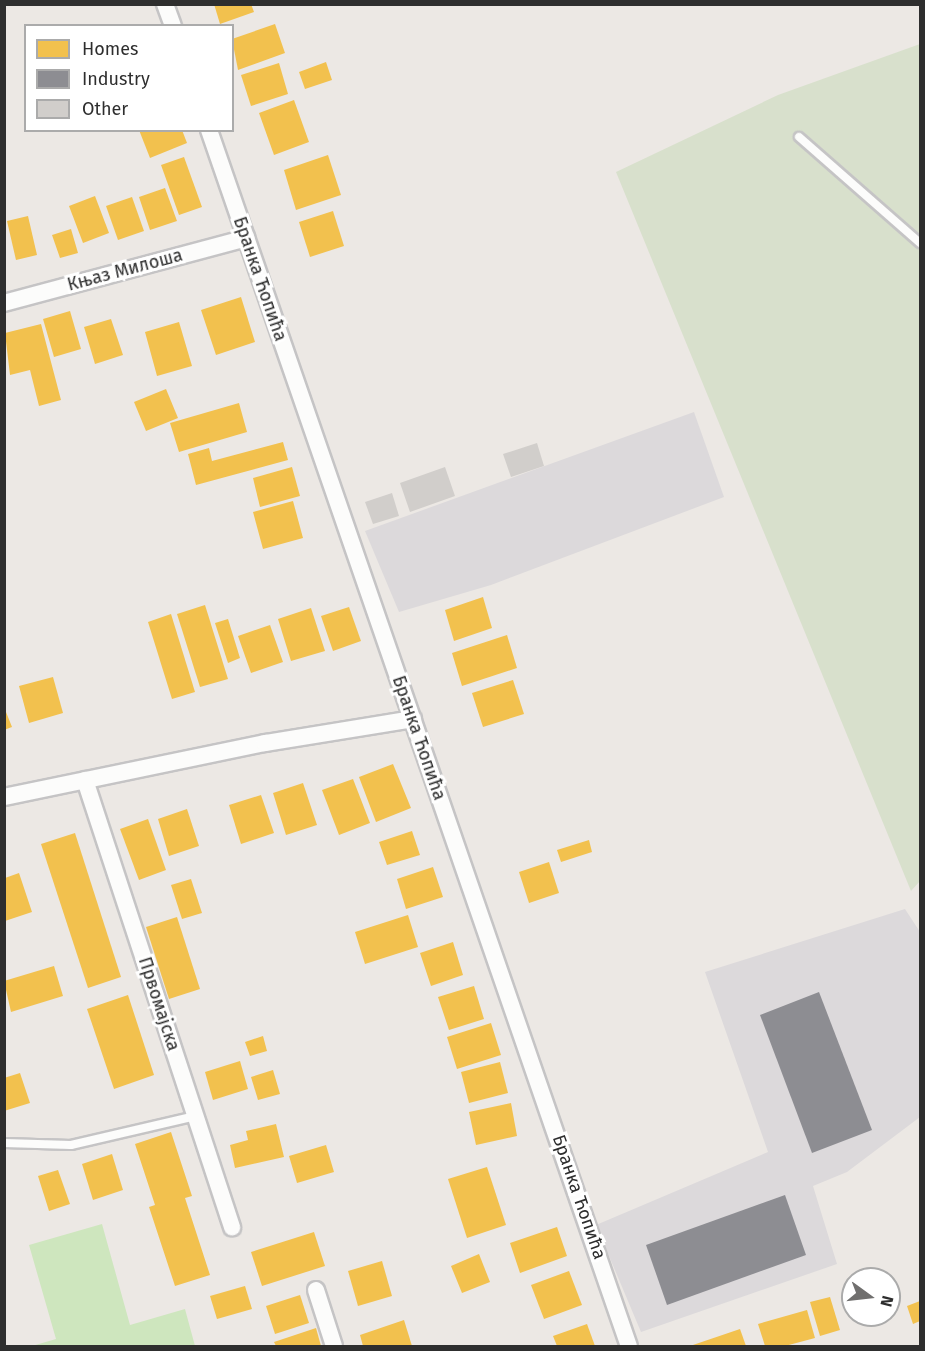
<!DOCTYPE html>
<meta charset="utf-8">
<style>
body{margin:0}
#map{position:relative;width:925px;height:1351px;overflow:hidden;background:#ece8e4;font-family:"Fira Sans",sans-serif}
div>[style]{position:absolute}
.industrial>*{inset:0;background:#dcd9db}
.green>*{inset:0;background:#cee6be}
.cemetery>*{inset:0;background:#d8e0cc}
.homes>*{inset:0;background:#f2c14e}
.industry>*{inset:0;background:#8d8d92}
.building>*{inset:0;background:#d1cecb}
.roads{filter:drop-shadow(2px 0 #c5c4c5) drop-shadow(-2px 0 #c5c4c5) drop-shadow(0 2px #c5c4c5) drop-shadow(0 -2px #c5c4c5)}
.service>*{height:8px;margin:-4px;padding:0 4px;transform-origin:4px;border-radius:4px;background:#fcfcfb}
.minor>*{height:16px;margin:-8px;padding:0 8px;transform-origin:8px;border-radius:8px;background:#fcfcfb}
span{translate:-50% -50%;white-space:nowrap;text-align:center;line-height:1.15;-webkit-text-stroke:6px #fff;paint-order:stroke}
.street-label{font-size:18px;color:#2e2e2e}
.frame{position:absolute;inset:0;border:6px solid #2e2e2e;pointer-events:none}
.legend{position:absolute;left:24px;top:24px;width:210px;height:108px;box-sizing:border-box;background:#fff;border:2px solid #ababab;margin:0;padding:8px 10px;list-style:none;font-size:18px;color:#2e2e2e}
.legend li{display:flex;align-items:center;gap:12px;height:30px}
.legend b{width:30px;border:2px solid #ababab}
.north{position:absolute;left:841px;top:1267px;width:60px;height:60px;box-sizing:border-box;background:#fff;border:2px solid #ababab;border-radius:50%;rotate:105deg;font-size:16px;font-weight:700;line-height:24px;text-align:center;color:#2e2e2e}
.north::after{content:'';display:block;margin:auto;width:21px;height:27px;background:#706f6e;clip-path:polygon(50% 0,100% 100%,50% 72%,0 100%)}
</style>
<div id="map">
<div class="industrial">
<i style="clip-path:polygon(694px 412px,724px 497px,491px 585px,399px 612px,365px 531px)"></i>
<i style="clip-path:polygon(905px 909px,920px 932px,920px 1117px,847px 1172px,813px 1186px,837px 1264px,641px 1332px,596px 1225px,768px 1152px,705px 972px)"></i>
</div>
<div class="green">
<i style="clip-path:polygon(102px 1224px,130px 1325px,185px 1309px,195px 1346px,32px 1346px,56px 1339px,29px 1245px)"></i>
</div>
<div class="cemetery">
<i style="clip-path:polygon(920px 44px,920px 881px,911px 891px,616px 172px,778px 95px)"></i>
</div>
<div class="homes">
<i style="clip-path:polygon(214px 4px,251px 4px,254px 12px,220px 24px)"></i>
<i style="clip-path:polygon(275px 24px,285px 53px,238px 70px,232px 39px)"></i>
<i style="clip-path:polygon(326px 62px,332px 80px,305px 89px,299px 72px)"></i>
<i style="clip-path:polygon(279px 63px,288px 94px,251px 106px,241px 75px)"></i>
<i style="clip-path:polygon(294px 100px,309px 142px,274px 155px,259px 113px)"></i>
<i style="clip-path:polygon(139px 130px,182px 130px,187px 143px,150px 158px)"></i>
<i style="clip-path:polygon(328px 155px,341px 195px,296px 210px,284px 170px)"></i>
<i style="clip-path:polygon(184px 157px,202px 207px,179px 215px,161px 165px)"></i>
<i style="clip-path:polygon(165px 188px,177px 221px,150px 230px,139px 197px)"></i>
<i style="clip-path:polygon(95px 196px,109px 233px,83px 243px,69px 206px)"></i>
<i style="clip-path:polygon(132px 197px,144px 231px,118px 240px,106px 206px)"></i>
<i style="clip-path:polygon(333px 211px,344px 246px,310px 257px,299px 222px)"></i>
<i style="clip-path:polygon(28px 216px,37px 255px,16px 260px,7px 221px)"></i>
<i style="clip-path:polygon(71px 229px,78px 253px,60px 258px,52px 235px)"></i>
<i style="clip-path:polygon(241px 297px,255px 342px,216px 355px,201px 310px)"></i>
<i style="clip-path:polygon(70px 311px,81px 349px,54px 357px,43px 319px)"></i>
<i style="clip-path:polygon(111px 319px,123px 355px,95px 364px,84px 327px)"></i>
<i style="clip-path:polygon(179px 322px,192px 366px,157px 376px,145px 332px)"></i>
<i style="clip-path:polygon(41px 324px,61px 400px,39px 406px,30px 370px,10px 375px,5px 333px)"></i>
<i style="clip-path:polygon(166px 389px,178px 418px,146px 431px,134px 402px)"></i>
<i style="clip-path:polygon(239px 403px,247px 432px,179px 452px,170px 423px)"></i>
<i style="clip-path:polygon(283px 442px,288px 460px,196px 485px,188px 454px,209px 448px,212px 461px)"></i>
<i style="clip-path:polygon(292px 467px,300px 496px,260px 507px,253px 478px)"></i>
<i style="clip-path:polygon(293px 501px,303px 538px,263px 549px,253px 512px)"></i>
<i style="clip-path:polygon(483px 597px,492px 628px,454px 641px,445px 610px)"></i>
<i style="clip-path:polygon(205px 605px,228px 679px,200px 687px,177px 614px)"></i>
<i style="clip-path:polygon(349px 607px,361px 641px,333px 651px,321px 616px)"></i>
<i style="clip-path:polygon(311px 608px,325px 651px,291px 661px,278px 619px)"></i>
<i style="clip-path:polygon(171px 614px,195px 692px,172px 699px,148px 622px)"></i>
<i style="clip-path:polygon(228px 619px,240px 658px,228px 663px,215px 623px)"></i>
<i style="clip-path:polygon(270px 625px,283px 662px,251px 673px,238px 636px)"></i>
<i style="clip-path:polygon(507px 635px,517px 668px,462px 686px,452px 653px)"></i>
<i style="clip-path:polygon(53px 677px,63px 713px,29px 723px,19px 686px)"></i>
<i style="clip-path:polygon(513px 680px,524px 714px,483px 727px,472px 693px)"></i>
<i style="clip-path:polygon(4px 707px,12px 727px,4px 730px)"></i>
<i style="clip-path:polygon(393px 764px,411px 808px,376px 822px,359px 777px)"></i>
<i style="clip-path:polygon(353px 779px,370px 823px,339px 835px,322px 790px)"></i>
<i style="clip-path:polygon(303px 783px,317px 825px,286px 835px,273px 793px)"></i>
<i style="clip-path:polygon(261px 795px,274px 833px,241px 844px,229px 805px)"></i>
<i style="clip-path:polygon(187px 809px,199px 846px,169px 856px,158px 819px)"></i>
<i style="clip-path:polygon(148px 819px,166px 870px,139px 880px,120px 829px)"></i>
<i style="clip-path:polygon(412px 831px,420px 855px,387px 865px,379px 842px)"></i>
<i style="clip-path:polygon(75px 833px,121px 977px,88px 988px,41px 844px)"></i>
<i style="clip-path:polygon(589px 840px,592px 852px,561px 862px,557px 850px)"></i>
<i style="clip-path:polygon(549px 862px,559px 893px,529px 903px,519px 872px)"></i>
<i style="clip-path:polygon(433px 867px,443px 897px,406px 909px,397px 879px)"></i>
<i style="clip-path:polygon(19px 873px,32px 912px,5px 921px,5px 878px)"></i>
<i style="clip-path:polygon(191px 879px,202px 913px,182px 919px,171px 885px)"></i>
<i style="clip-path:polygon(408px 915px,418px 947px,365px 964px,355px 932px)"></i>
<i style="clip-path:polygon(177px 917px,200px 989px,169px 999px,146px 927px)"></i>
<i style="clip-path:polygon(453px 942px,463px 975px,431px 986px,420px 953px)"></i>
<i style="clip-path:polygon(54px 966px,63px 996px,11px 1012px,4px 981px)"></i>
<i style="clip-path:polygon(474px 986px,484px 1019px,449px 1030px,438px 997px)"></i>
<i style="clip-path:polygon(128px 995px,154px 1075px,114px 1089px,87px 1009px)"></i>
<i style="clip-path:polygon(491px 1023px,501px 1055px,457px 1069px,447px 1037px)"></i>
<i style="clip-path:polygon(263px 1036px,267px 1051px,250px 1056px,245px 1042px)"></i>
<i style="clip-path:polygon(240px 1061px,248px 1089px,213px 1100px,205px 1072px)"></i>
<i style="clip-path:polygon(500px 1062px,508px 1093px,469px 1103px,461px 1072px)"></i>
<i style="clip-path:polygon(273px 1070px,280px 1094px,258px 1100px,251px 1077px)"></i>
<i style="clip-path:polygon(20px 1073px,30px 1103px,4px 1111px,4px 1078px)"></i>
<i style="clip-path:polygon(511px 1103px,517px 1136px,476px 1145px,469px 1112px)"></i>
<i style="clip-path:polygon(276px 1124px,284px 1157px,235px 1168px,230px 1145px,248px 1140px,246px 1131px)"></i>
<i style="clip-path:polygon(171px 1132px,192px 1196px,185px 1198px,210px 1275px,175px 1286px,149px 1207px,155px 1205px,135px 1144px)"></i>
<i style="clip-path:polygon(326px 1145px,334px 1172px,297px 1183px,289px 1156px)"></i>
<i style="clip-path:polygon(112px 1154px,123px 1190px,93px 1200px,82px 1164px)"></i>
<i style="clip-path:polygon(487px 1167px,506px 1225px,467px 1238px,448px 1179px)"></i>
<i style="clip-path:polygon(58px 1170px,70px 1204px,49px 1211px,38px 1176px)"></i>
<i style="clip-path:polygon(557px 1227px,567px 1256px,520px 1273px,510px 1243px)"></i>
<i style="clip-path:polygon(314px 1232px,325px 1266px,262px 1286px,251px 1252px)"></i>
<i style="clip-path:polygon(479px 1254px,490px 1282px,462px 1293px,451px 1266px)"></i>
<i style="clip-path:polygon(382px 1261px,392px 1296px,358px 1306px,348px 1271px)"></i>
<i style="clip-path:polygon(569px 1271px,582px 1305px,544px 1319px,531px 1285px)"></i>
<i style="clip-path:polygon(245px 1286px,252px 1309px,217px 1319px,210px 1296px)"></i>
<i style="clip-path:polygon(300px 1295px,309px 1323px,275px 1334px,266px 1306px)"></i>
<i style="clip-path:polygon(830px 1297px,840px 1330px,820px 1336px,810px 1302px)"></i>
<i style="clip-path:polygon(920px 1301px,920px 1321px,913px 1324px,907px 1306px)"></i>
<i style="clip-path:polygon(807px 1310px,815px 1338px,785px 1346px,765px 1346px,758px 1324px)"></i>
<i style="clip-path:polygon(404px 1320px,412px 1346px,363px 1346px,360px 1335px)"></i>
<i style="clip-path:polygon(587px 1324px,595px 1346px,557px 1346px,553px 1336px)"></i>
<i style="clip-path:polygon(316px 1328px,321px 1346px,276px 1346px,274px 1342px)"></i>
<i style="clip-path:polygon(740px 1329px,746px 1346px,690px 1346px)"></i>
</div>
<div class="industry">
<i style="clip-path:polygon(819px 992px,872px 1130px,812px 1153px,760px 1015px)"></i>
<i style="clip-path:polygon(785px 1195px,806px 1255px,667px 1305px,646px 1245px)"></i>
</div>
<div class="building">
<i style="clip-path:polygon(537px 443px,544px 466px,511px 477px,503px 454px)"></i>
<i style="clip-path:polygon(445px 467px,455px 496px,410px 512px,400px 483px)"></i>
<i style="clip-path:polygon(392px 493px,399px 516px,373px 524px,365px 502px)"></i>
</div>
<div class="roads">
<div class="service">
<i style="left:799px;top:137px;width:161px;rotate:41.2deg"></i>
<i style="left:4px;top:1143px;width:67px;rotate:1.7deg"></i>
<i style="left:71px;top:1145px;width:128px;rotate:-13.1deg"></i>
</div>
<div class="minor">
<i style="left:165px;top:4px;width:23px;rotate:70deg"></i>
<i style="left:209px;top:130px;width:1286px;rotate:70.95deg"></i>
<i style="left:4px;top:303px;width:251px;rotate:-15deg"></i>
<i style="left:85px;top:780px;width:471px;rotate:71.8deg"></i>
<i style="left:4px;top:797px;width:267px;rotate:-11.7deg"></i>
<i style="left:265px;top:743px;width:150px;rotate:-9.2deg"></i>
<i style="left:316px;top:1290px;width:59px;rotate:72.2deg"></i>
</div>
</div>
<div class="street-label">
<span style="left:125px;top:270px;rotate:-15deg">Књаз Милоша</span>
<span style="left:260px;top:279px;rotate:71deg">Бранка Ћопића</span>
<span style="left:419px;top:738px;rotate:71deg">Бранка Ћопића</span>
<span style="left:159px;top:1004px;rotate:72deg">Првомајска</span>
<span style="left:579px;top:1197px;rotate:71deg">Бранка Ћопића</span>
</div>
<div class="frame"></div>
<ul class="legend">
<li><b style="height:16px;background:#f2c14e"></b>Homes</li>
<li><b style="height:16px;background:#8d8d92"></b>Industry</li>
<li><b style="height:16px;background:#d1cecb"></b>Other</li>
</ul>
<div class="north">N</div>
</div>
